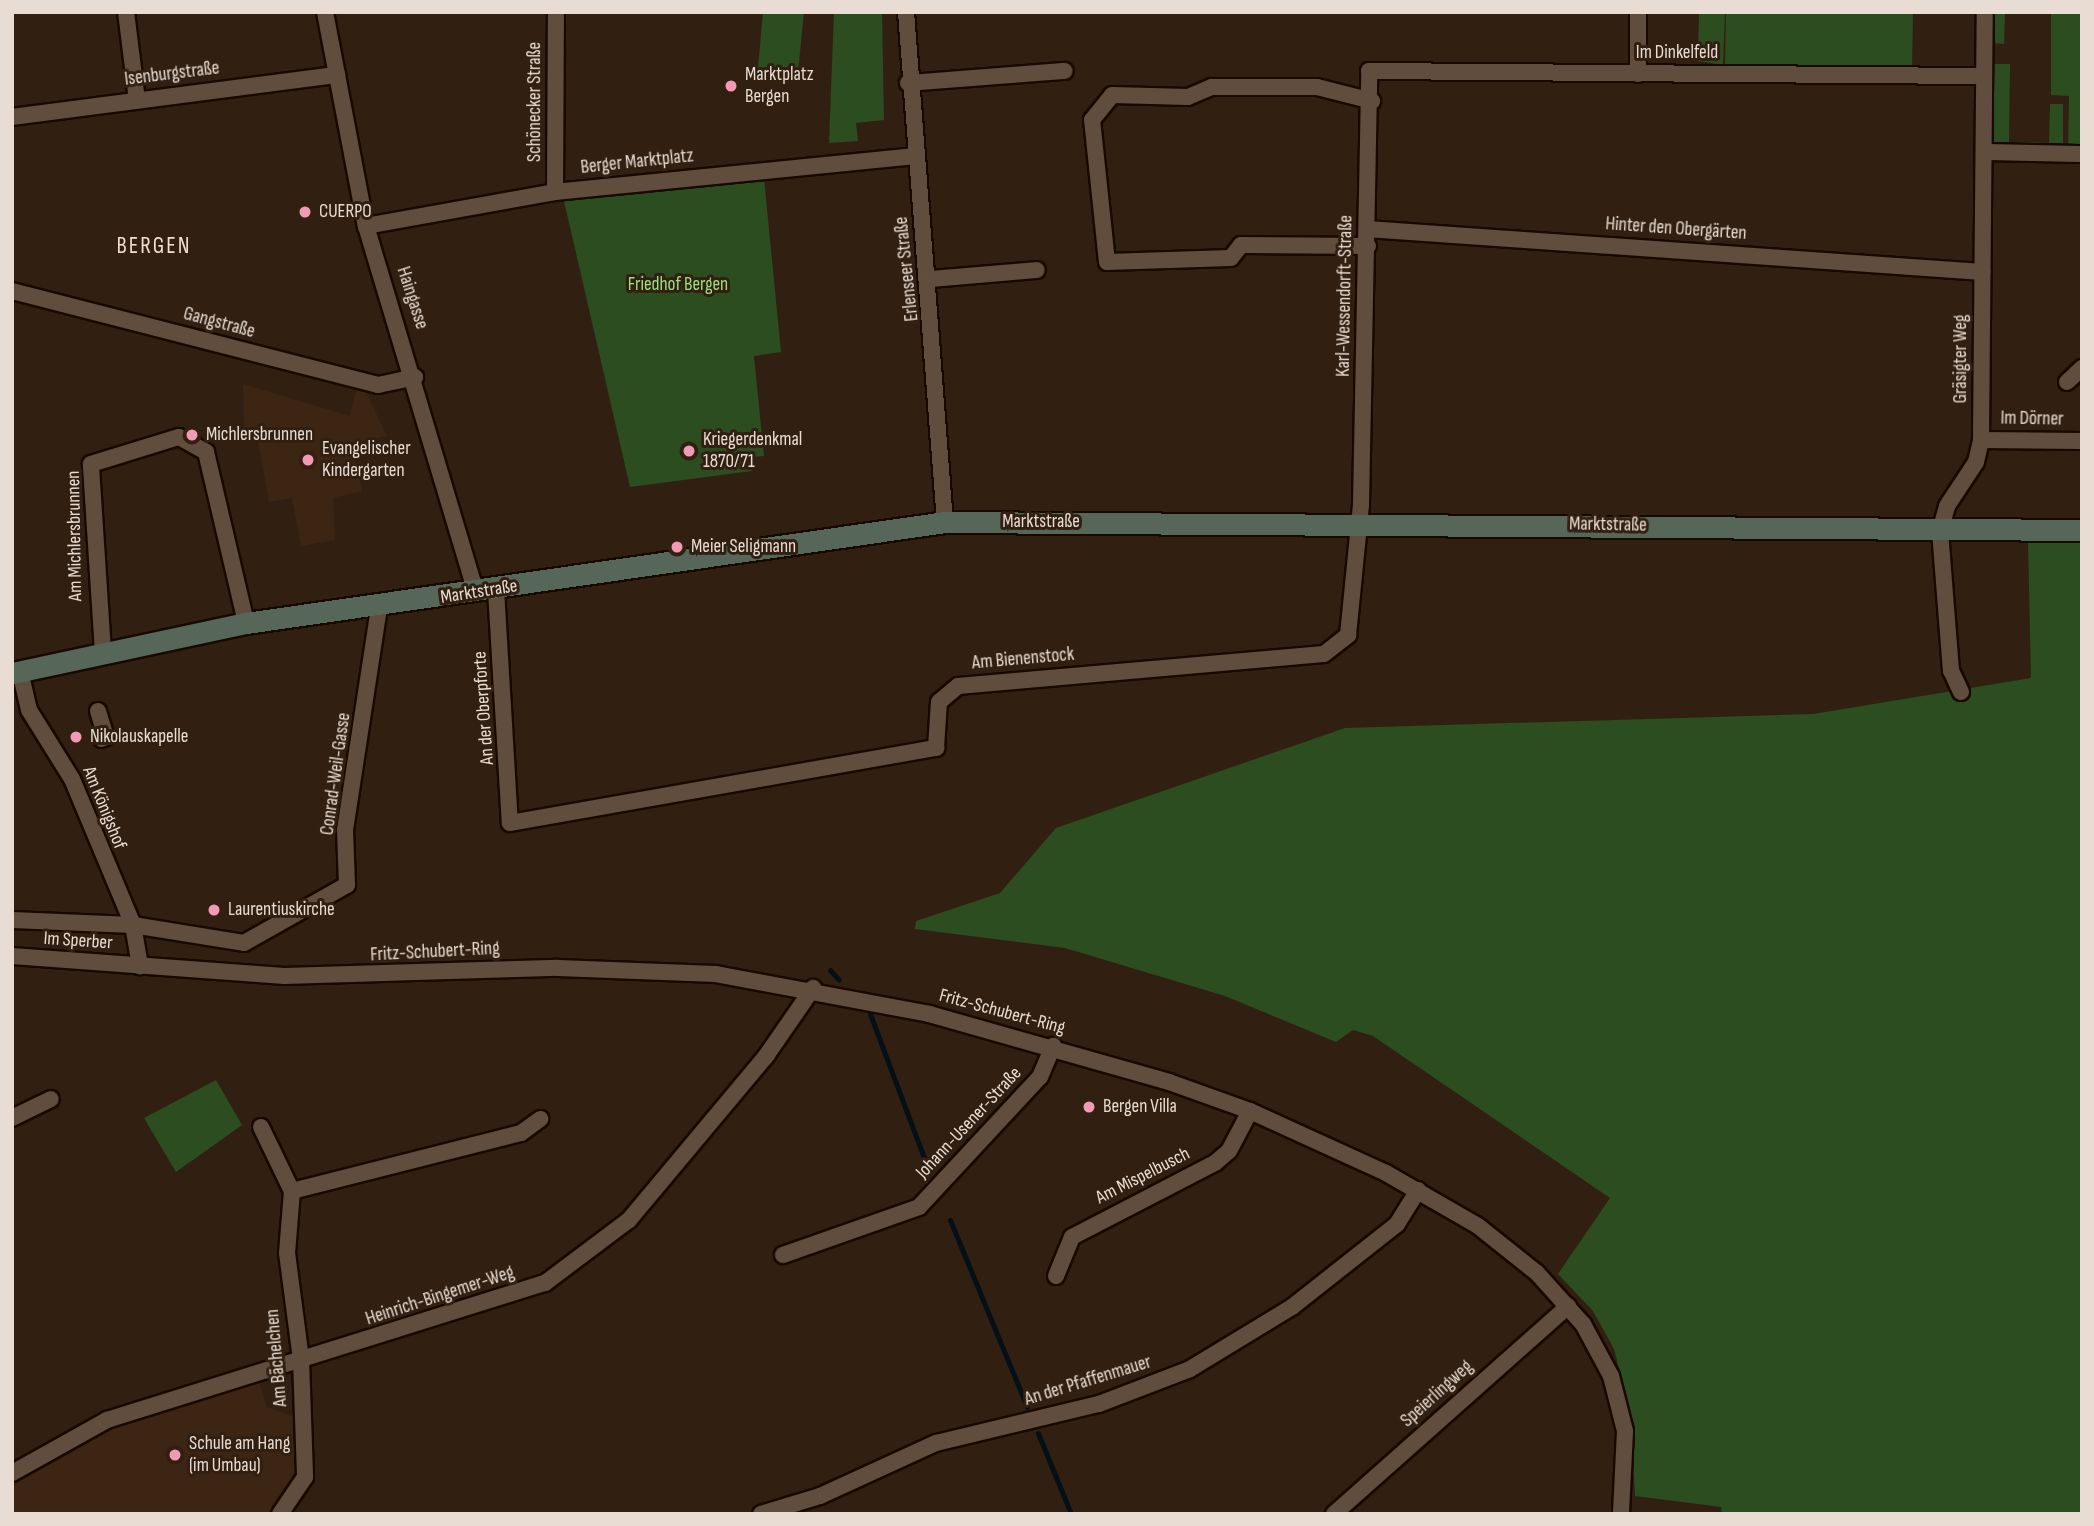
<!DOCTYPE html>
<meta charset="utf-8">
<style>
body{margin:0}
#map{position:relative;width:2094px;height:1526px;overflow:hidden;background:#312012;font-family:"Sofia Sans Condensed",sans-serif}
div>[style]{position:absolute}
.built>*{inset:0;background:#3c2512}
.green>*{inset:0;background:#2b4d1f}
.stream>*{height:5px;margin:-2.5px;padding:0 2.5px;transform-origin:2.5px;border-radius:2.5px;background:#040f16}
.roads{filter:drop-shadow(2px 0 #180900) drop-shadow(-2px 0 #180900) drop-shadow(0 2px #180900) drop-shadow(0 -2px #180900)}
.street>*{height:16px;margin:-8px;padding:0 8px;transform-origin:8px;border-radius:8px;background:#614d3e}
.secondary>*{height:21px;margin:-10.5px;padding:0 10.5px;transform-origin:10.5px;border-radius:10.5px;background:#566658}
.dots>*{width:19px;height:19px;translate:-50% -50%;box-sizing:border-box;border:4px solid #312012;border-radius:50%}
span{translate:-50% -50%;white-space:nowrap;text-align:center;line-height:1.15;-webkit-text-stroke:6px #312012;paint-order:stroke}
.street-label{font-size:19px;color:#e8dcd3}
.poi-label{font-size:19px;color:#e8dcd3}
.left{translate:0 -50%;text-align:left}
.park-label{font-size:19px;color:#99e180}
.quarter-label{font-size:23px;color:#f5ddcb;letter-spacing:2px}
.frame{position:absolute;inset:0;border:14px solid #e8dcd3;pointer-events:none}
</style>
<div id="map">
<div class="built">
<i style="clip-path:polygon(243px 384px,350px 416px,357px 387px,365px 390px,387px 436px,352px 443px,362px 491px,333px 498px,335px 540px,301px 546px,292px 498px,269px 502px,256px 429px,244px 430px)"></i>
<i style="clip-path:polygon(258px 1379px,267px 1407px,292px 1416px,296px 1480px,271px 1514px,12px 1514px,12px 1481px,94px 1433px)"></i>
</div>
<div class="green">
<i style="clip-path:polygon(763px 12px,804px 12px,797px 82px,757px 79px)"></i>
<i style="clip-path:polygon(834px 12px,882px 12px,884px 120px,856px 123px,858px 141px,829px 143px)"></i>
<i style="clip-path:polygon(1699px 12px,1725px 12px,1723px 65px,1698px 61px)"></i>
<i style="clip-path:polygon(1726px 12px,1913px 12px,1912px 67px,1725px 67px)"></i>
<i style="clip-path:polygon(1993px 12px,2005px 12px,2004px 44px,1992px 43px)"></i>
<i style="clip-path:polygon(2051px 12px,2082px 12px,2082px 150px,2068px 149px,2069px 96px,2051px 95px)"></i>
<i style="clip-path:polygon(1992px 64px,2010px 64px,2009px 142px,2049px 143px,2050px 104px,2063px 104px,2063px 152px,1991px 150px)"></i>
<i style="clip-path:polygon(764px 178px,781px 352px,754px 356px,764px 456px,751px 457px,752px 471px,630px 487px,564px 201px)"></i>
<i style="clip-path:polygon(2082px 538px,2082px 1514px,1722px 1514px,1721px 1507px,1635px 1496px,1631px 1414px,1614px 1349px,1593px 1311px,1558px 1274px,1610px 1198px,1373px 1036px,1353px 1030px,1336px 1042px,1225px 996px,1065px 948px,915px 929px,916px 921px,1000px 893px,1056px 828px,1345px 728px,1813px 714px,2031px 678px,2028px 541px)"></i>
<i style="clip-path:polygon(216px 1080px,242px 1125px,176px 1172px,144px 1118px)"></i>
</div>
<div class="stream">
<i style="left:830px;top:970px;width:13px;rotate:48deg"></i>
<i style="left:870px;top:1014px;width:168px;rotate:69.4deg"></i>
<i style="left:950px;top:1220px;width:202px;rotate:67.6deg"></i>
<i style="left:1038px;top:1433px;width:87px;rotate:67.8deg"></i>
</div>
<div class="roads">
<div class="street">
<i style="left:126px;top:12px;width:89px;rotate:82.9deg"></i>
<i style="left:325px;top:12px;width:218px;rotate:79.2deg"></i>
<i style="left:366px;top:226px;width:383px;rotate:73.3deg"></i>
<i style="left:906px;top:12px;width:511px;rotate:85.63deg"></i>
<i style="left:1638px;top:74px;width:62px;rotate:-90deg"></i>
<i style="left:908px;top:83px;width:157px;rotate:-4.4deg"></i>
<i style="left:12px;top:117px;width:328px;rotate:-7.4deg"></i>
<i style="left:1984px;top:152px;width:98px;rotate:1.2deg"></i>
<i style="left:555px;top:192px;width:180px;rotate:-89.7deg"></i>
<i style="left:366px;top:226px;width:192px;rotate:-10.2deg"></i>
<i style="left:555px;top:192px;width:362px;rotate:-5.7deg"></i>
<i style="left:1367px;top:229px;width:617px;rotate:4deg"></i>
<i style="left:1368px;top:246px;width:127px;rotate:-179.5deg"></i>
<i style="left:1241px;top:245px;width:16px;rotate:128deg"></i>
<i style="left:1231px;top:258px;width:124px;rotate:178.2deg"></i>
<i style="left:1107px;top:262px;width:143px;rotate:-96deg"></i>
<i style="left:1092px;top:120px;width:32px;rotate:-51deg"></i>
<i style="left:1112px;top:95px;width:76px;rotate:1.5deg"></i>
<i style="left:1188px;top:97px;width:26px;rotate:-23deg"></i>
<i style="left:1212px;top:87px;width:105px"></i>
<i style="left:1317px;top:87px;width:57px;rotate:14.3deg"></i>
<i style="left:930px;top:279px;width:107px;rotate:-4.8deg"></i>
<i style="left:12px;top:291px;width:378px;rotate:14.4deg"></i>
<i style="left:378px;top:385px;width:38px;rotate:-12deg"></i>
<i style="left:2067px;top:382px;width:21px;rotate:-43deg"></i>
<i style="left:1981px;top:440px;width:101px;rotate:0.6deg"></i>
<i style="left:496px;top:590px;width:233px;rotate:86.6deg"></i>
<i style="left:510px;top:823px;width:433px;rotate:-10deg"></i>
<i style="left:936px;top:748px;width:46px;rotate:-86.3deg"></i>
<i style="left:939px;top:702px;width:25px;rotate:-40deg"></i>
<i style="left:958px;top:686px;width:367px;rotate:-5deg"></i>
<i style="left:1324px;top:654px;width:31px;rotate:-38deg"></i>
<i style="left:1348px;top:635px;width:131px;rotate:-84.3deg"></i>
<i style="left:1361px;top:505px;width:434px;rotate:-88.9deg"></i>
<i style="left:1369px;top:71px;width:615px;rotate:0.47deg"></i>
<i style="left:103px;top:652px;width:188px;rotate:-93.7deg"></i>
<i style="left:91px;top:464px;width:92px;rotate:-17.1deg"></i>
<i style="left:179px;top:437px;width:31px;rotate:29deg"></i>
<i style="left:206px;top:452px;width:176px;rotate:76.8deg"></i>
<i style="left:20px;top:671px;width:40px;rotate:77deg"></i>
<i style="left:29px;top:710px;width:81px;rotate:58.1deg"></i>
<i style="left:72px;top:779px;width:158px;rotate:67.3deg"></i>
<i style="left:133px;top:925px;width:42px;rotate:80.3deg"></i>
<i style="left:1961px;top:692px;width:23px;rotate:-115deg"></i>
<i style="left:1951px;top:671px;width:140px;rotate:-94.5deg"></i>
<i style="left:1940px;top:531px;width:26px;rotate:-74deg"></i>
<i style="left:1947px;top:506px;width:53px;rotate:-56.6deg"></i>
<i style="left:1976px;top:462px;width:23px;rotate:-77deg"></i>
<i style="left:1981px;top:440px;width:428px;rotate:-89.5deg"></i>
<i style="left:98px;top:711px;width:27px;rotate:73deg"></i>
<i style="left:106px;top:737px;width:5px;rotate:158deg"></i>
<i style="left:12px;top:920px;width:121px;rotate:2.4deg"></i>
<i style="left:133px;top:925px;width:112px;rotate:9.2deg"></i>
<i style="left:244px;top:943px;width:118px;rotate:-29.4deg"></i>
<i style="left:347px;top:885px;width:55px;rotate:-92.1deg"></i>
<i style="left:345px;top:830px;width:226px;rotate:-81.3deg"></i>
<i style="left:12px;top:956px;width:273px;rotate:4.2deg"></i>
<i style="left:284px;top:976px;width:274px;rotate:-1.7deg"></i>
<i style="left:558px;top:968px;width:158px;rotate:2.2deg"></i>
<i style="left:716px;top:974px;width:217px;rotate:10.6deg"></i>
<i style="left:929px;top:1014px;width:249px;rotate:15.8deg"></i>
<i style="left:1169px;top:1082px;width:86px;rotate:19.7deg"></i>
<i style="left:1250px;top:1111px;width:149px;rotate:24.5deg"></i>
<i style="left:1386px;top:1173px;width:106px;rotate:29.9deg"></i>
<i style="left:1478px;top:1226px;width:75px;rotate:38.5deg"></i>
<i style="left:1537px;top:1273px;width:69px;rotate:48deg"></i>
<i style="left:1583px;top:1324px;width:59px;rotate:61.7deg"></i>
<i style="left:1611px;top:1376px;width:57px;rotate:75.7deg"></i>
<i style="left:1625px;top:1431px;width:83px;rotate:92.8deg"></i>
<i style="left:12px;top:1118px;width:43px;rotate:-26deg"></i>
<i style="left:261px;top:1127px;width:71px;rotate:64.2deg"></i>
<i style="left:292px;top:1191px;width:62px;rotate:94.6deg"></i>
<i style="left:287px;top:1253px;width:108px;rotate:82.5deg"></i>
<i style="left:301px;top:1360px;width:117px;rotate:88deg"></i>
<i style="left:305px;top:1477px;width:45px;rotate:124deg"></i>
<i style="left:292px;top:1191px;width:236px;rotate:-14.2deg"></i>
<i style="left:521px;top:1133px;width:24px;rotate:-36deg"></i>
<i style="left:783px;top:1255px;width:144px;rotate:-19.4deg"></i>
<i style="left:919px;top:1207px;width:178px;rotate:-47.1deg"></i>
<i style="left:1040px;top:1077px;width:34px;rotate:-67deg"></i>
<i style="left:1056px;top:1276px;width:42px;rotate:-67.7deg"></i>
<i style="left:1072px;top:1237px;width:161px;rotate:-27.4deg"></i>
<i style="left:1215px;top:1163px;width:18px;rotate:-41deg"></i>
<i style="left:1229px;top:1151px;width:45px;rotate:-62.3deg"></i>
<i style="left:12px;top:1473px;width:109px;rotate:-29.2deg"></i>
<i style="left:107px;top:1420px;width:459px;rotate:-17.4deg"></i>
<i style="left:545px;top:1283px;width:105px;rotate:-36.9deg"></i>
<i style="left:629px;top:1220px;width:214px;rotate:-50.1deg"></i>
<i style="left:766px;top:1056px;width:83px;rotate:-55.3deg"></i>
<i style="left:761px;top:1514px;width:62px;rotate:-17deg"></i>
<i style="left:820px;top:1496px;width:128px;rotate:-24.6deg"></i>
<i style="left:936px;top:1443px;width:168px;rotate:-13.5deg"></i>
<i style="left:1099px;top:1404px;width:97px;rotate:-21deg"></i>
<i style="left:1190px;top:1369px;width:119px;rotate:-31.3deg"></i>
<i style="left:1292px;top:1307px;width:134px;rotate:-38.3deg"></i>
<i style="left:1397px;top:1224px;width:40px;rotate:-58deg"></i>
<i style="left:1334px;top:1514px;width:313px;rotate:-41.6deg"></i>
</div>
<div class="secondary">
<i style="left:12px;top:673px;width:239px;rotate:-12.1deg"></i>
<i style="left:246px;top:623px;width:706px;rotate:-8.22deg"></i>
<i style="left:945px;top:522px;width:1137px;rotate:0.4deg"></i>
</div>
</div>
<div class="dots">
<i style="left:731px;top:86px;background:#f19ab4"></i>
<i style="left:305px;top:212px;background:#f19ab4"></i>
<i style="left:192px;top:435px;background:#f19ab4"></i>
<i style="left:689px;top:451px;background:#f19ab4"></i>
<i style="left:308px;top:460px;background:#f19ab4"></i>
<i style="left:677px;top:547px;background:#f19ab4"></i>
<i style="left:76px;top:737px;background:#f19ab4"></i>
<i style="left:214px;top:910px;background:#f19ab4"></i>
<i style="left:1089px;top:1107px;background:#f19ab4"></i>
<i style="left:175px;top:1455px;background:#f19ab4"></i>
</div>
<div class="street-label">
<span style="left:1677px;top:53px">Im Dinkelfeld</span>
<span style="left:172px;top:74px;rotate:-7deg">Isenburgstraße</span>
<span style="left:535px;top:102px;rotate:-90deg">Schönecker Straße</span>
<span style="left:637px;top:162px;rotate:-6deg">Berger Marktplatz</span>
<span style="left:1676px;top:229px;rotate:4deg">Hinter den Obergärten</span>
<span style="left:907px;top:269px;rotate:-96deg">Erlenseer Straße</span>
<span style="left:1345px;top:296px;rotate:-89deg">Karl-Wessendorft-Straße</span>
<span style="left:412px;top:298px;rotate:72deg">Haingasse</span>
<span style="left:219px;top:323px;rotate:15deg">Gangstraße</span>
<span style="left:1961px;top:359px;rotate:-90deg">Gräsigter Weg</span>
<span style="left:2032px;top:419px;rotate:1deg">Im Dörner</span>
<span style="left:1041px;top:522px">Marktstraße</span>
<span style="left:1608px;top:525px;rotate:1deg">Marktstraße</span>
<span style="left:75px;top:536px;rotate:-91deg">Am Michlersbrunnen</span>
<span style="left:479px;top:592px;rotate:-9deg">Marktstraße</span>
<span style="left:1023px;top:659px;rotate:-5deg">Am Bienenstock</span>
<span style="left:484px;top:708px;rotate:-94deg">An der Oberpforte</span>
<span style="left:336px;top:774px;rotate:-82deg">Conrad-Weil-Gasse</span>
<span style="left:104px;top:808px;rotate:68deg">Am Königshof</span>
<span style="left:78px;top:941px;rotate:4deg">Im Sperber</span>
<span style="left:435px;top:952px;rotate:-3deg">Fritz-Schubert-Ring</span>
<span style="left:1002px;top:1012px;rotate:15deg">Fritz-Schubert-Ring</span>
<span style="left:969px;top:1123px;rotate:-47deg">Johann-Usener-Straße</span>
<span style="left:1143px;top:1176px;rotate:-27deg">Am Mispelbusch</span>
<span style="left:440px;top:1296px;rotate:-18deg">Heinrich-Bingemer-Weg</span>
<span style="left:277px;top:1358px;rotate:-95deg">Am Bächelchen</span>
<span style="left:1088px;top:1381px;rotate:-17deg">An der Pfaffenmauer</span>
<span style="left:1437px;top:1394px;rotate:-42deg">Speierlingweg</span>
</div>
<div class="poi-label">
<span class="left" style="left:745px;top:86px">Marktplatz<br>Bergen</span>
<span class="left" style="left:319px;top:212px">CUERPO</span>
<span class="left" style="left:206px;top:435px">Michlersbrunnen</span>
<span class="left" style="left:703px;top:451px">Kriegerdenkmal<br>1870/71</span>
<span class="left" style="left:322px;top:460px">Evangelischer<br>Kindergarten</span>
<span class="left" style="left:691px;top:547px">Meier Seligmann</span>
<span class="left" style="left:90px;top:737px">Nikolauskapelle</span>
<span class="left" style="left:228px;top:910px">Laurentiuskirche</span>
<span class="left" style="left:1103px;top:1107px">Bergen Villa</span>
<span class="left" style="left:189px;top:1455px">Schule am Hang<br>(im Umbau)</span>
</div>
<div class="park-label">
<span style="left:678px;top:285px">Friedhof Bergen</span>
</div>
<div class="quarter-label">
<span style="left:154px;top:246px">BERGEN</span>
</div>
<div class="frame"></div>
</div>
